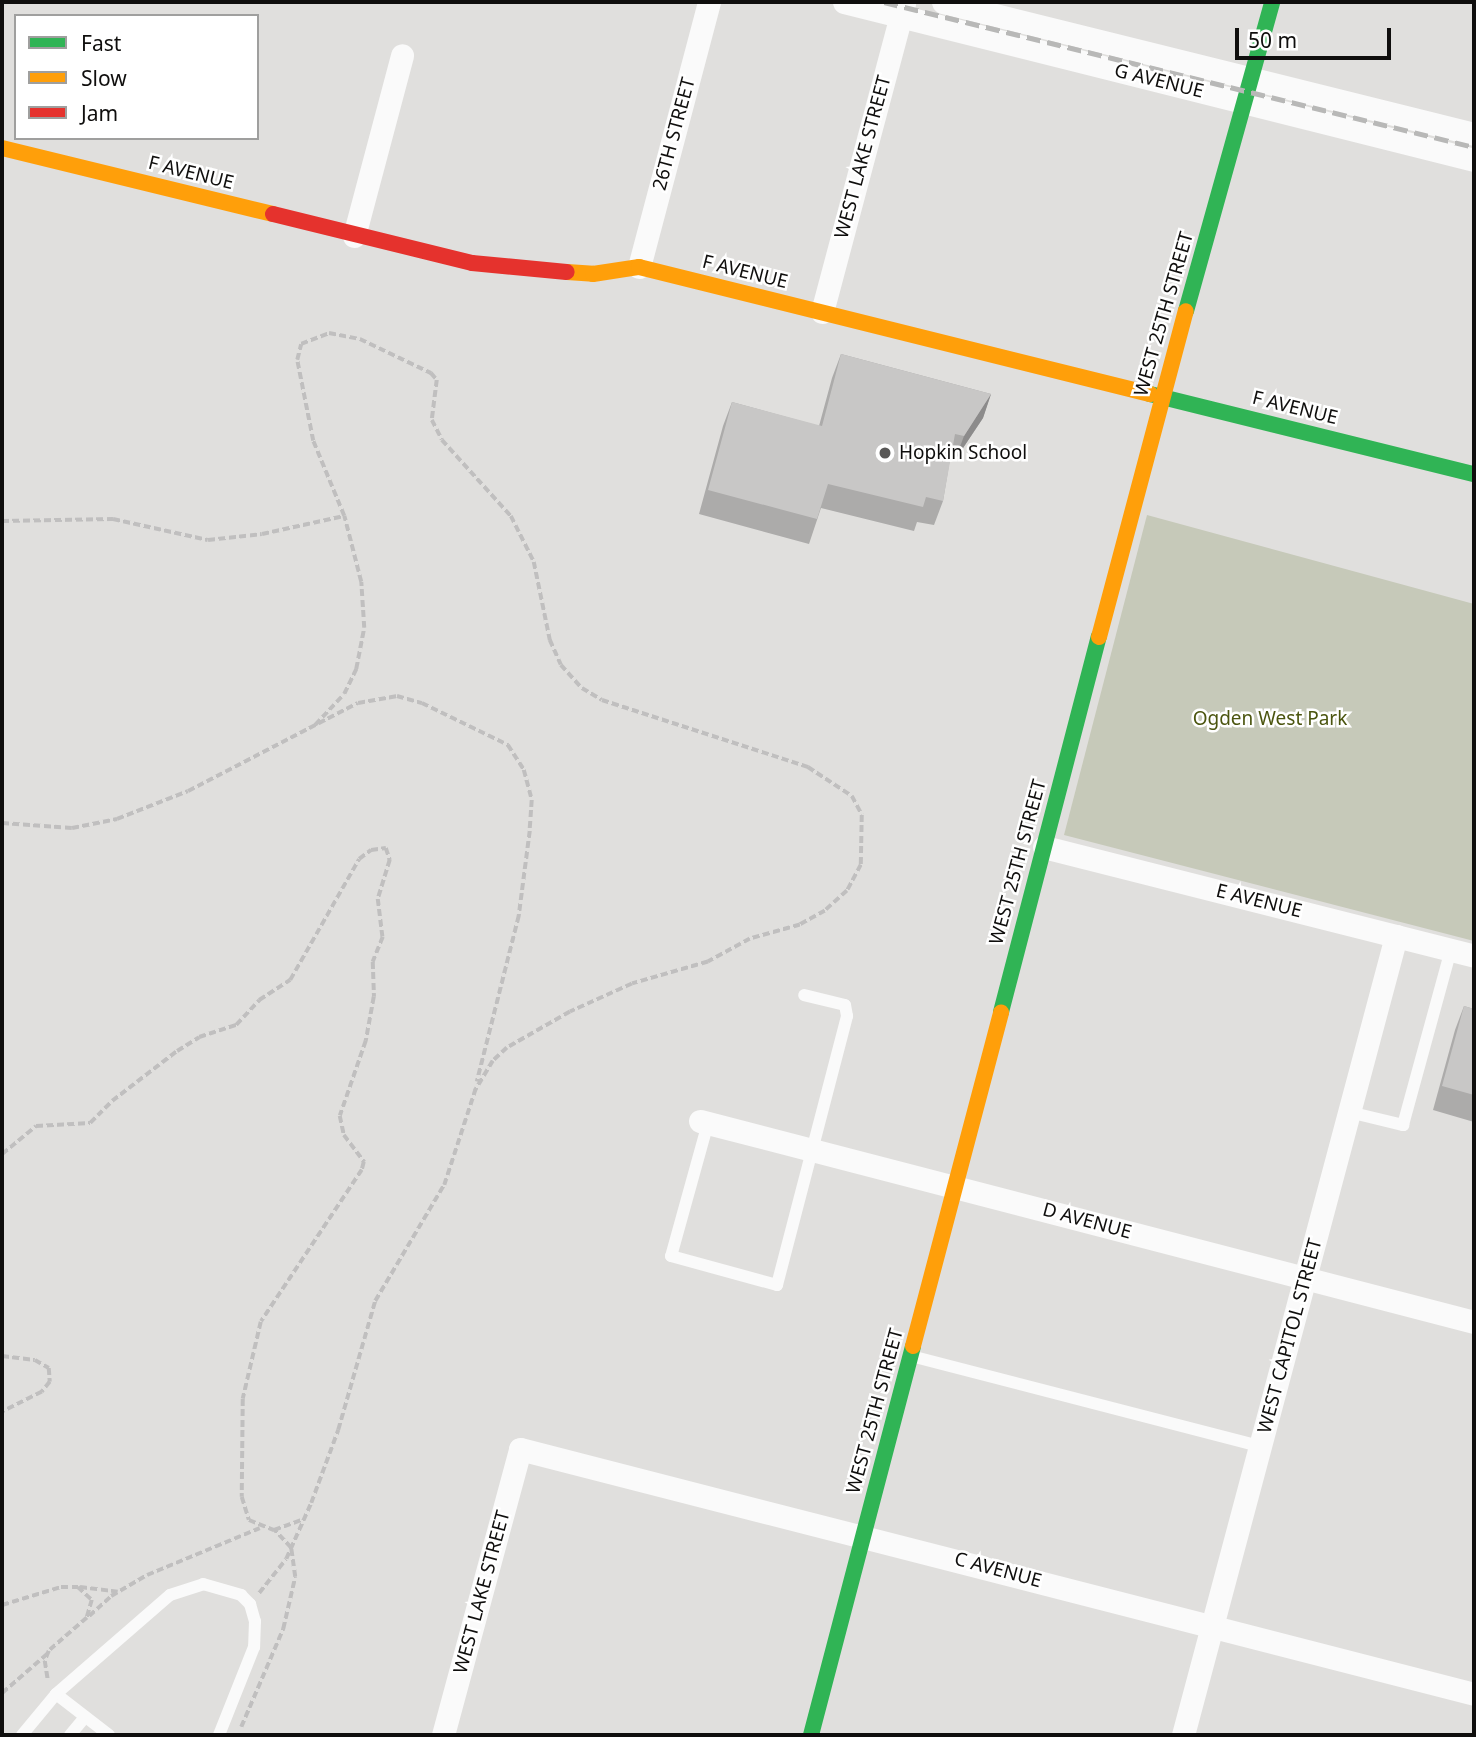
<!DOCTYPE html>
<style>
body{margin:0}
#map{position:relative;width:1476px;height:1737px;overflow:hidden;background:#e0dfdd;font-family:"Noto Sans",sans-serif}
div>[style]{position:absolute}
.green>*{inset:0;background:#c6c9b9}
.path>*{height:3.5px;margin-top:-1.75px;transform-origin:0;background:repeating-linear-gradient(90deg,#c0bfbf 0 7px,transparent 0 10.5px)}
.lane>*{height:12px;margin:-6px;padding:0 6px;transform-origin:6px;border-radius:6px;background:#fafafa}
.street>*{height:23px;margin:-11.5px;padding:0 11.5px;transform-origin:11.5px;border-radius:11.5px;background:#fafafa}
.fast>*{height:16px;margin:-8px;padding:0 8px;transform-origin:8px;border-radius:8px;background:#30b455}
.slow>*{height:16px;margin:-8px;padding:0 8px;transform-origin:8px;border-radius:8px;background:#ff9f0a}
.jam>*{height:16px;margin:-8px;padding:0 8px;transform-origin:8px;border-radius:8px;background:#e5322d}
.rail>*{height:5px;margin-top:-2.5px;transform-origin:0;background:repeating-linear-gradient(90deg,#b8b8b7 0 14px,transparent 0 21px)}
.wall>*{inset:0;background:#acabaa}
.shaded-wall>*{inset:0;background:#8c8b8b}
.building>*{inset:0;background:#c8c7c6}
.dots>*{width:19px;height:19px;translate:-50% -50%;box-sizing:border-box;border:4px solid #fff;border-radius:50%}
span{translate:-50% -50%;white-space:nowrap;text-align:center;line-height:1.15;-webkit-text-stroke:5px #fff;paint-order:stroke}
.street-label{font-size:19px;color:#0f0e0d}
.poi-label{font-size:19px;color:#0f0e0d}
.left{translate:0 -50%;text-align:left}
.park-label{font-size:19px;color:#4b550f}
.frame{position:absolute;inset:0;border:4px solid #0f0e0d;pointer-events:none}
.legend{position:absolute;left:14px;top:14px;width:245px;height:126px;box-sizing:border-box;background:#fff;border:2px solid #9f9f9e;margin:0;padding:9px 12px;list-style:none;font-size:21px;color:#0f0e0d}
.legend li{display:flex;align-items:center;gap:14px;height:35px}
.legend b{width:35px;border:2px solid #9f9f9e}
.scale{position:absolute;left:1235px;top:28px;width:156px;height:32px;box-sizing:border-box;border:4px solid #0f0e0d;border-top:0;padding-left:9px;font-size:21px;line-height:24px;white-space:nowrap;color:#0f0e0d;-webkit-text-stroke:5px #fff;paint-order:stroke}
</style>
<div id="map">
<div class="green">
<i style="clip-path:polygon(1147px 515px,1474px 604px,1474px 941px,1064px 835px)"></i>
</div>
<div class="path">
<i style="left:2px;top:521px;width:111px;rotate:-1deg"></i>
<i style="left:113px;top:519px;width:97px;rotate:12.5deg"></i>
<i style="left:208px;top:540px;width:54px;rotate:-6.3deg"></i>
<i style="left:262px;top:534px;width:84px;rotate:-12.4deg"></i>
<i style="left:315px;top:725px;width:42px;rotate:-46.9deg"></i>
<i style="left:344px;top:694px;width:28px;rotate:-64deg"></i>
<i style="left:356px;top:669px;width:42px;rotate:-79deg"></i>
<i style="left:364px;top:628px;width:46px;rotate:-93.7deg"></i>
<i style="left:361px;top:582px;width:68px;rotate:-104.4deg"></i>
<i style="left:344px;top:516px;width:81px;rotate:-112.5deg"></i>
<i style="left:313px;top:441px;width:83px;rotate:-101.2deg"></i>
<i style="left:297px;top:360px;width:16px;rotate:-76deg"></i>
<i style="left:301px;top:344px;width:30px;rotate:-21deg"></i>
<i style="left:329px;top:333px;width:32px;rotate:11deg"></i>
<i style="left:360px;top:339px;width:79px;rotate:25.6deg"></i>
<i style="left:431px;top:373px;width:9px;rotate:49deg"></i>
<i style="left:437px;top:380px;width:40px;rotate:97.1deg"></i>
<i style="left:432px;top:420px;width:22px;rotate:63deg"></i>
<i style="left:442px;top:440px;width:103px;rotate:47.8deg"></i>
<i style="left:511px;top:516px;width:51px;rotate:63.4deg"></i>
<i style="left:534px;top:562px;width:80px;rotate:78.4deg"></i>
<i style="left:550px;top:640px;width:27px;rotate:66deg"></i>
<i style="left:561px;top:665px;width:31px;rotate:48deg"></i>
<i style="left:582px;top:688px;width:23px;rotate:31deg"></i>
<i style="left:602px;top:700px;width:217px;rotate:18deg"></i>
<i style="left:808px;top:767px;width:53px;rotate:33.4deg"></i>
<i style="left:852px;top:796px;width:21px;rotate:62deg"></i>
<i style="left:862px;top:815px;width:50px;rotate:91.1deg"></i>
<i style="left:861px;top:865px;width:30px;rotate:118deg"></i>
<i style="left:847px;top:891px;width:30px;rotate:138deg"></i>
<i style="left:825px;top:911px;width:29px;rotate:151deg"></i>
<i style="left:800px;top:925px;width:52px;rotate:164.4deg"></i>
<i style="left:750px;top:939px;width:48px;rotate:151.3deg"></i>
<i style="left:708px;top:962px;width:79px;rotate:163.9deg"></i>
<i style="left:632px;top:984px;width:68px;rotate:155.7deg"></i>
<i style="left:570px;top:1012px;width:73px;rotate:150.3deg"></i>
<i style="left:507px;top:1048px;width:19px;rotate:137deg"></i>
<i style="left:493px;top:1061px;width:35px;rotate:121deg"></i>
<i style="left:2px;top:823px;width:70px;rotate:4.1deg"></i>
<i style="left:72px;top:828px;width:46px;rotate:-11.3deg"></i>
<i style="left:117px;top:819px;width:76px;rotate:-21.5deg"></i>
<i style="left:188px;top:791px;width:191px;rotate:-27.4deg"></i>
<i style="left:358px;top:703px;width:40px;rotate:-10deg"></i>
<i style="left:397px;top:696px;width:26px;rotate:16deg"></i>
<i style="left:422px;top:703px;width:96px;rotate:26deg"></i>
<i style="left:508px;top:745px;width:30px;rotate:57deg"></i>
<i style="left:524px;top:770px;width:31px;rotate:75deg"></i>
<i style="left:532px;top:800px;width:31px;rotate:94deg"></i>
<i style="left:530px;top:831px;width:86px;rotate:97.4deg"></i>
<i style="left:519px;top:916px;width:171px;rotate:104.2deg"></i>
<i style="left:2px;top:1154px;width:44px;rotate:-39.5deg"></i>
<i style="left:36px;top:1126px;width:54px;rotate:-3.2deg"></i>
<i style="left:90px;top:1123px;width:31px;rotate:-45deg"></i>
<i style="left:112px;top:1101px;width:82px;rotate:-37.6deg"></i>
<i style="left:177px;top:1051px;width:26px;rotate:-32deg"></i>
<i style="left:199px;top:1037px;width:39px;rotate:-18deg"></i>
<i style="left:236px;top:1025px;width:34px;rotate:-47deg"></i>
<i style="left:259px;top:1000px;width:37px;rotate:-33deg"></i>
<i style="left:290px;top:980px;width:139px;rotate:-60.3deg"></i>
<i style="left:359px;top:859px;width:15px;rotate:-37deg"></i>
<i style="left:371px;top:850px;width:15px;rotate:-8deg"></i>
<i style="left:386px;top:848px;width:13px;rotate:72deg"></i>
<i style="left:390px;top:860px;width:41px;rotate:107.1deg"></i>
<i style="left:378px;top:899px;width:38px;rotate:83deg"></i>
<i style="left:383px;top:937px;width:27px;rotate:112deg"></i>
<i style="left:373px;top:962px;width:35px;rotate:88deg"></i>
<i style="left:374px;top:997px;width:45px;rotate:100.3deg"></i>
<i style="left:366px;top:1041px;width:79px;rotate:109.1deg"></i>
<i style="left:340px;top:1116px;width:19px;rotate:78deg"></i>
<i style="left:344px;top:1135px;width:34px;rotate:53deg"></i>
<i style="left:364px;top:1162px;width:8px;rotate:104deg"></i>
<i style="left:362px;top:1170px;width:182px;rotate:123.6deg"></i>
<i style="left:261px;top:1322px;width:79px;rotate:103.2deg"></i>
<i style="left:243px;top:1399px;width:98px;rotate:90.6deg"></i>
<i style="left:242px;top:1497px;width:24px;rotate:73deg"></i>
<i style="left:249px;top:1520px;width:27px;rotate:22deg"></i>
<i style="left:274px;top:1530px;width:30px;rotate:-20deg"></i>
<i style="left:2px;top:1356px;width:33px;rotate:7deg"></i>
<i style="left:35px;top:1360px;width:16px;rotate:30deg"></i>
<i style="left:49px;top:1368px;width:14px;rotate:86deg"></i>
<i style="left:50px;top:1382px;width:13px;rotate:129deg"></i>
<i style="left:42px;top:1392px;width:45px;rotate:153.4deg"></i>
<i style="left:80px;top:1587px;width:38px;rotate:7deg"></i>
<i style="left:259px;top:1593px;width:43px;rotate:-51.5deg"></i>
<i style="left:286px;top:1559px;width:61px;rotate:-65.9deg"></i>
<i style="left:311px;top:1503px;width:78px;rotate:-69.7deg"></i>
<i style="left:338px;top:1430px;width:134px;rotate:-74deg"></i>
<i style="left:375px;top:1301px;width:135px;rotate:-59.3deg"></i>
<i style="left:444px;top:1185px;width:100px;rotate:-71.9deg"></i>
<i style="left:2px;top:1605px;width:62px;rotate:-17deg"></i>
<i style="left:61px;top:1587px;width:17px"></i>
<i style="left:78px;top:1587px;width:19px;rotate:43deg"></i>
<i style="left:92px;top:1600px;width:19px;rotate:106deg"></i>
<i style="left:87px;top:1618px;width:50px;rotate:139deg"></i>
<i style="left:49px;top:1651px;width:11px;rotate:112deg"></i>
<i style="left:45px;top:1661px;width:18px;rotate:81deg"></i>
<i style="left:89px;top:1616px;width:30px;rotate:-42deg"></i>
<i style="left:111px;top:1596px;width:42px;rotate:-30.3deg"></i>
<i style="left:147px;top:1575px;width:122px;rotate:-22.6deg"></i>
<i style="left:2px;top:1693px;width:61px;rotate:-41deg"></i>
<i style="left:241px;top:1727px;width:107px;rotate:-66.8deg"></i>
<i style="left:283px;top:1629px;width:53px;rotate:-77deg"></i>
<i style="left:295px;top:1577px;width:29px;rotate:-98deg"></i>
<i style="left:291px;top:1548px;width:25px;rotate:-133deg"></i>
</div>
<div class="lane">
<i style="left:1349px;top:1112px;width:56px;rotate:13.5deg"></i>
<i style="left:1403px;top:1125px;width:181px;rotate:-74.7deg"></i>
<i style="left:708px;top:1123px;width:138px;rotate:105.5deg"></i>
<i style="left:671px;top:1256px;width:110px;rotate:15.3deg"></i>
<i style="left:777px;top:1285px;width:278px;rotate:-75.4deg"></i>
<i style="left:847px;top:1016px;width:11px;rotate:-100deg"></i>
<i style="left:845px;top:1005px;width:42px;rotate:-166.3deg"></i>
<i style="left:911px;top:1356px;width:360px;rotate:14.5deg"></i>
<i style="left:56px;top:1694px;width:67px;rotate:37.7deg"></i>
<i style="left:22px;top:1735px;width:53px;rotate:-50.3deg"></i>
<i style="left:56px;top:1694px;width:151px;rotate:-41deg"></i>
<i style="left:170px;top:1595px;width:35px;rotate:-18deg"></i>
<i style="left:203px;top:1584px;width:40px;rotate:16deg"></i>
<i style="left:241px;top:1595px;width:13px;rotate:45deg"></i>
<i style="left:250px;top:1604px;width:18px;rotate:74deg"></i>
<i style="left:255px;top:1621px;width:26px;rotate:92deg"></i>
<i style="left:254px;top:1647px;width:95px;rotate:111.7deg"></i>
<i style="left:70px;top:1735px;width:23px;rotate:-50deg"></i>
</div>
<div class="street">
<i style="left:844px;top:2px;width:650px;rotate:14.08deg"></i>
<i style="left:943px;top:2px;width:547px;rotate:13.96deg"></i>
<i style="left:354px;top:236px;width:187px;rotate:-75.1deg"></i>
<i style="left:639px;top:267px;width:274px;rotate:-75.2deg"></i>
<i style="left:822px;top:312px;width:319px;rotate:-75.1deg"></i>
<i style="left:1044px;top:847px;width:444px;rotate:14.2deg"></i>
<i style="left:700px;top:1121px;width:800px;rotate:14.56deg"></i>
<i style="left:443px;top:1735px;width:296px;rotate:-74.9deg"></i>
<i style="left:520px;top:1449px;width:985px;rotate:14.4deg"></i>
<i style="left:1183px;top:1735px;width:827px;rotate:-75.07deg"></i>
</div>
<div class="fast">
<i style="left:1186px;top:311px;width:321px;rotate:-74.4deg"></i>
<i style="left:1150px;top:394px;width:334px;rotate:13.9deg"></i>
<i style="left:1001px;top:1012px;width:388px;rotate:-75.4deg"></i>
<i style="left:811px;top:1735px;width:402px;rotate:-75.3deg"></i>
</div>
<div class="slow">
<i style="left:2px;top:148px;width:279px;rotate:13.7deg"></i>
<i style="left:567px;top:272px;width:26px;rotate:4deg"></i>
<i style="left:593px;top:274px;width:47px;rotate:-8.7deg"></i>
<i style="left:639px;top:267px;width:527px;rotate:13.96deg"></i>
<i style="left:1099px;top:637px;width:337px;rotate:-75.1deg"></i>
<i style="left:913px;top:1346px;width:345px;rotate:-75.2deg"></i>
</div>
<div class="jam">
<i style="left:273px;top:214px;width:205px;rotate:13.8deg"></i>
<i style="left:472px;top:263px;width:95px;rotate:5.4deg"></i>
</div>
<div class="rail">
<i style="left:884px;top:2px;width:608px;rotate:13.81deg"></i>
</div>
<div class="wall">
<i style="clip-path:polygon(841px 354px,991px 394px,983px 418px,955px 460px,950px 459px,943px 501px,934px 525px,917px 522px,914px 531px,821px 508px,809px 544px,699px 514px,723px 426px,732px 402px,819px 426px,832px 378px)"></i>
<i style="clip-path:polygon(1464px 1006px,1474px 1009px,1474px 1122px,1433px 1110px,1455px 1030px)"></i>
</div>
<div class="shaded-wall">
<i style="clip-path:polygon(991px 394px,983px 418px,955px 460px,964px 436px)"></i>
</div>
<div class="building">
<i style="clip-path:polygon(841px 354px,991px 394px,964px 436px,955px 434px,943px 501px,926px 497px,923px 507px,828px 484px,817px 519px,708px 490px,732px 402px,822px 426px)"></i>
<i style="clip-path:polygon(1464px 1006px,1474px 1009px,1474px 1095px,1442px 1086px)"></i>
</div>
<div class="dots">
<i style="left:885px;top:453px;background:#585756"></i>
</div>
<div class="street-label">
<span style="left:1159px;top:81px;rotate:14deg">G AVENUE</span>
<span style="left:674px;top:134px;rotate:-75deg">26TH STREET</span>
<span style="left:863px;top:157px;rotate:-75deg">WEST LAKE STREET</span>
<span style="left:191px;top:173px;rotate:14deg">F AVENUE</span>
<span style="left:745px;top:272px;rotate:14deg">F AVENUE</span>
<span style="left:1164px;top:314px;rotate:-74deg">WEST 25TH STREET</span>
<span style="left:1295px;top:408px;rotate:14deg">F AVENUE</span>
<span style="left:1018px;top:862px;rotate:-75deg">WEST 25TH STREET</span>
<span style="left:1259px;top:901px;rotate:14deg">E AVENUE</span>
<span style="left:1087px;top:1221px;rotate:15deg">D AVENUE</span>
<span style="left:1290px;top:1336px;rotate:-75deg">WEST CAPITOL STREET</span>
<span style="left:875px;top:1411px;rotate:-75deg">WEST 25TH STREET</span>
<span style="left:998px;top:1570px;rotate:15deg">C AVENUE</span>
<span style="left:482px;top:1592px;rotate:-75deg">WEST LAKE STREET</span>
</div>
<div class="poi-label">
<span class="left" style="left:899px;top:453px">Hopkin School</span>
</div>
<div class="park-label">
<span style="left:1270px;top:719px">Ogden West Park</span>
</div>
<div class="frame"></div>
<ul class="legend">
<li><b style="height:9px;background:#30b455"></b>Fast</li>
<li><b style="height:9px;background:#ff9f0a"></b>Slow</li>
<li><b style="height:9px;background:#e5322d"></b>Jam</li>
</ul>
<div class="scale">50 m</div>
</div>
